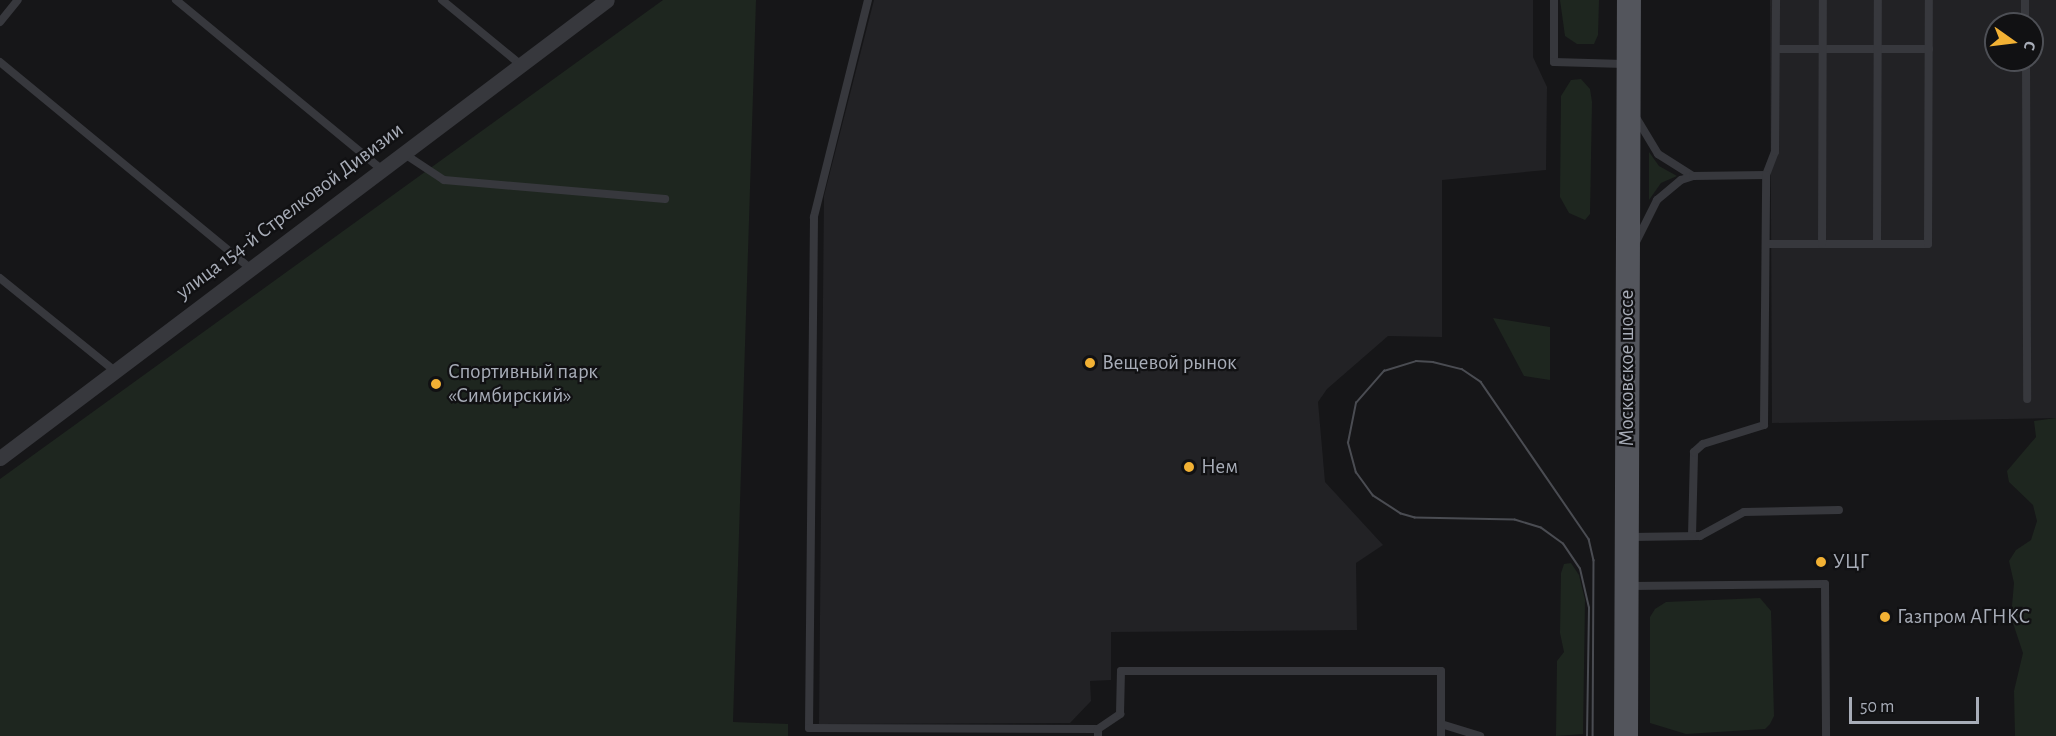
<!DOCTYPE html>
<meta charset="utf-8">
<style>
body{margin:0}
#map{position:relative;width:2056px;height:736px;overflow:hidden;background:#161618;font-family:"Alegreya Sans",sans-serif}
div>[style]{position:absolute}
.built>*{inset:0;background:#222225}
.green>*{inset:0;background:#1e261f}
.service>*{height:8px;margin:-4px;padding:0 4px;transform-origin:4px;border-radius:4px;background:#37383d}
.minor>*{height:15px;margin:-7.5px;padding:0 7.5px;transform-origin:7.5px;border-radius:7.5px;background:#37383d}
.primary>*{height:24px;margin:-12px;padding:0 12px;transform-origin:12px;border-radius:12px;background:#53555c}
.tram>*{height:1.5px;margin:-0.75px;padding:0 0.75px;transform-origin:0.75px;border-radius:0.75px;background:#4a4c52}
.dots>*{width:16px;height:16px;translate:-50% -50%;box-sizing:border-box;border:3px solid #111113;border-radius:50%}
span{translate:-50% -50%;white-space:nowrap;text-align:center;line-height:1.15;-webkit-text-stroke:4.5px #111113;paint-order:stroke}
.street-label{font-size:21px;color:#a8adb8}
.poi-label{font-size:21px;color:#a8adb8}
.left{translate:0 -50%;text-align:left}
.north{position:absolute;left:1984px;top:12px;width:60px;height:60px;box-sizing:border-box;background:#111113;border:2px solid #4d4f55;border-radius:50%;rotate:104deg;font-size:16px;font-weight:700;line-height:24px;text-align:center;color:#a8adb8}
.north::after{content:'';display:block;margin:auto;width:21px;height:27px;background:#f2b134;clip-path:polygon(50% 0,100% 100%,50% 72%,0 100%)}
.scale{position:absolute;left:1849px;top:697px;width:130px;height:27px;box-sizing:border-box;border:3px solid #a8adb8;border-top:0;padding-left:8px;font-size:18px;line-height:21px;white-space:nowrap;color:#a8adb8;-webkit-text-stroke:4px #111113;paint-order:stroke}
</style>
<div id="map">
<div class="built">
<i style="clip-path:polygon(874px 0,1533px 0,1533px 57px,1547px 87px,1546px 170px,1442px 180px,1442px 337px,1388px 336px,1327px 389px,1318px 402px,1325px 482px,1383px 545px,1356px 563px,1357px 630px,1111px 632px,1111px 680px,1090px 681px,1091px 701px,1070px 723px,819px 724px,824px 196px)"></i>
<i style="clip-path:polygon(evenodd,1770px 0,2056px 0,2056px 418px,1772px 423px,1770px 0,1996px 24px,2032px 24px,2032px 60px,1996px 60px,1996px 24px)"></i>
</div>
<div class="green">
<i style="clip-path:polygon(663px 0,756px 0,733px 722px,788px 724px,788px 736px,0 736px,0 479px)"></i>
<i style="clip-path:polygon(1560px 0,1599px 0,1598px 35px,1594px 44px,1577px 44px,1565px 36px)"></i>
<i style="clip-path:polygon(1581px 79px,1590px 89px,1592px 102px,1590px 214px,1585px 220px,1569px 213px,1560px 197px,1561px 96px,1571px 80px)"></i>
<i style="clip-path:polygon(1649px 152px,1659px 166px,1677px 176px,1661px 183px,1649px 200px)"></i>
<i style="clip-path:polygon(1493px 318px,1550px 327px,1550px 380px,1524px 376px)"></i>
<i style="clip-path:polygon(2056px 418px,2056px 736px,2015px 736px,2014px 691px,2023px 653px,2011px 617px,2014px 583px,2009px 561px,2016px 550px,2031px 540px,2037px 521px,2033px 505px,2009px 482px,2007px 471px,2036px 437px,2034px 421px)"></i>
<i style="clip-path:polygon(1571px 563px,1579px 575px,1585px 600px,1583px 734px,1556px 736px,1557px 661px,1564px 652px,1560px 633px,1561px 573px,1564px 564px)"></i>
<i style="clip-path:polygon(1760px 598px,1771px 611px,1774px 716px,1770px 724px,1765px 729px,1686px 734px,1650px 723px,1650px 617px,1655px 609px,1666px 602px)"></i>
</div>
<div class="service">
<i style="left:176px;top:0;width:264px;rotate:39.5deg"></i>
<i style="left:442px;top:0;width:101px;rotate:39.4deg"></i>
<i style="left:868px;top:0;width:224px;rotate:104deg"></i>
<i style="left:814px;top:217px;width:511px;rotate:90.56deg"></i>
<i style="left:809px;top:728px;width:289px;rotate:0.2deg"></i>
<i style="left:1098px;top:729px;width:7px;rotate:90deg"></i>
<i style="left:1554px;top:0;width:62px;rotate:90deg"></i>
<i style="left:1554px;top:62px;width:70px;rotate:1.6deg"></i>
<i style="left:2025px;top:0;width:24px;rotate:90deg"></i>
<i style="left:0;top:22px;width:28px;rotate:-51deg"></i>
<i style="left:1776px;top:49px;width:153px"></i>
<i style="left:2026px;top:60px;width:339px;rotate:89.8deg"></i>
<i style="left:0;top:62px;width:324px;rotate:39.5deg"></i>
<i style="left:1637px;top:119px;width:41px;rotate:59deg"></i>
<i style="left:1658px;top:154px;width:41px;rotate:32.2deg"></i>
<i style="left:403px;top:153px;width:49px;rotate:33.4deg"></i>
<i style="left:444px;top:180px;width:222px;rotate:4.9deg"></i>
<i style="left:1636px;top:242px;width:47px;rotate:-63.4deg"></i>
<i style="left:1657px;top:200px;width:31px;rotate:-40deg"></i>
<i style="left:1681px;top:180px;width:13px;rotate:-18deg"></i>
<i style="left:1693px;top:176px;width:73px;rotate:-0.8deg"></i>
<i style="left:1766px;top:175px;width:25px;rotate:-69deg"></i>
<i style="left:1775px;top:152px;width:152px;rotate:-89.6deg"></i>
<i style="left:1877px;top:243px;width:243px;rotate:-89.8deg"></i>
<i style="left:1766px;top:244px;width:162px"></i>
<i style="left:1928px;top:244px;width:244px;rotate:-89.8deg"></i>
<i style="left:1822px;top:244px;width:244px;rotate:-89.8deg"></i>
<i style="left:0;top:278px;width:148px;rotate:39deg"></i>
<i style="left:1692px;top:536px;width:84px;rotate:-88.6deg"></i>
<i style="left:1694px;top:452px;width:12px;rotate:-42deg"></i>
<i style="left:1703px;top:444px;width:64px;rotate:-17.3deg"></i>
<i style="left:1764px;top:425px;width:250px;rotate:-89.5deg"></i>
<i style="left:1631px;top:537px;width:69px;rotate:-0.8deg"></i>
<i style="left:1700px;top:536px;width:50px;rotate:-28.6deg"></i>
<i style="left:1744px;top:512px;width:95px;rotate:-1.2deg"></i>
<i style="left:1631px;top:586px;width:194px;rotate:-0.6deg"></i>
<i style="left:1825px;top:584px;width:152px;rotate:89.6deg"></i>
<i style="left:1441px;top:724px;width:41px;rotate:17.1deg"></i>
<i style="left:1098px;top:729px;width:27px;rotate:-34deg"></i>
<i style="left:1120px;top:714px;width:43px;rotate:-88.7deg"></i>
<i style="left:1121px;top:671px;width:320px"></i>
<i style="left:1441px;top:671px;width:65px;rotate:90deg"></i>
</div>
<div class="minor">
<i style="left:0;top:458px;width:760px;rotate:-37.04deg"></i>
</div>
<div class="primary">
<i style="left:1626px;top:736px;width:736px;rotate:-89.77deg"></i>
</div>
<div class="tram">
<i style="left:1587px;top:736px;width:128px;rotate:-89.1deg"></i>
<i style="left:1589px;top:608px;width:40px;rotate:-103deg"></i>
<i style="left:1580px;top:569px;width:30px;rotate:-124deg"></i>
<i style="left:1563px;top:544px;width:27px;rotate:-144deg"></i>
<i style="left:1541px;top:528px;width:27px;rotate:-163deg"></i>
<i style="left:1515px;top:520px;width:100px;rotate:-178.9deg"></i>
<i style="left:1415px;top:518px;width:15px;rotate:-164deg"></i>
<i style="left:1401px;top:514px;width:33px;rotate:-147deg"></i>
<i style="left:1373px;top:496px;width:29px;rotate:-126deg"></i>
<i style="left:1356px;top:473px;width:31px;rotate:-105deg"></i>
<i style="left:1348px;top:443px;width:41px;rotate:-78.7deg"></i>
<i style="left:1356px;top:403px;width:43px;rotate:-48.8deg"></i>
<i style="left:1384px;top:371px;width:34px;rotate:-17deg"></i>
<i style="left:1416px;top:361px;width:17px;rotate:3deg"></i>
<i style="left:1433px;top:362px;width:30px;rotate:14deg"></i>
<i style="left:1462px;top:369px;width:23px;rotate:34deg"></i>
<i style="left:1481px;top:382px;width:191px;rotate:55.5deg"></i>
<i style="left:1589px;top:539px;width:22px;rotate:77deg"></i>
<i style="left:1594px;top:560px;width:176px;rotate:90.3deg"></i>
</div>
<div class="dots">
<i style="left:1090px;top:363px;background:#f2b134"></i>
<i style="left:436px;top:384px;background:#f2b134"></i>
<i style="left:1189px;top:467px;background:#f2b134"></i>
<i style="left:1821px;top:562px;background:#f2b134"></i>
<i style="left:1885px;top:617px;background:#f2b134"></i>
</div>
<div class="street-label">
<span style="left:290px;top:211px;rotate:-37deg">улица 154-й Стрелковой Дивизии</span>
<span style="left:1627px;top:368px;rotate:-90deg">Московское шоссе</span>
</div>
<div class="poi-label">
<span class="left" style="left:1102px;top:363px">Вещевой рынок</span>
<span class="left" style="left:448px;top:384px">Спортивный парк<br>«Симбирский»</span>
<span class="left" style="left:1201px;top:467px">Нем</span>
<span class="left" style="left:1833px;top:562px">УЦГ</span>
<span class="left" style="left:1897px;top:617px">Газпром АГНКС</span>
</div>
<div class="north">С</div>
<div class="scale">50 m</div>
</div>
